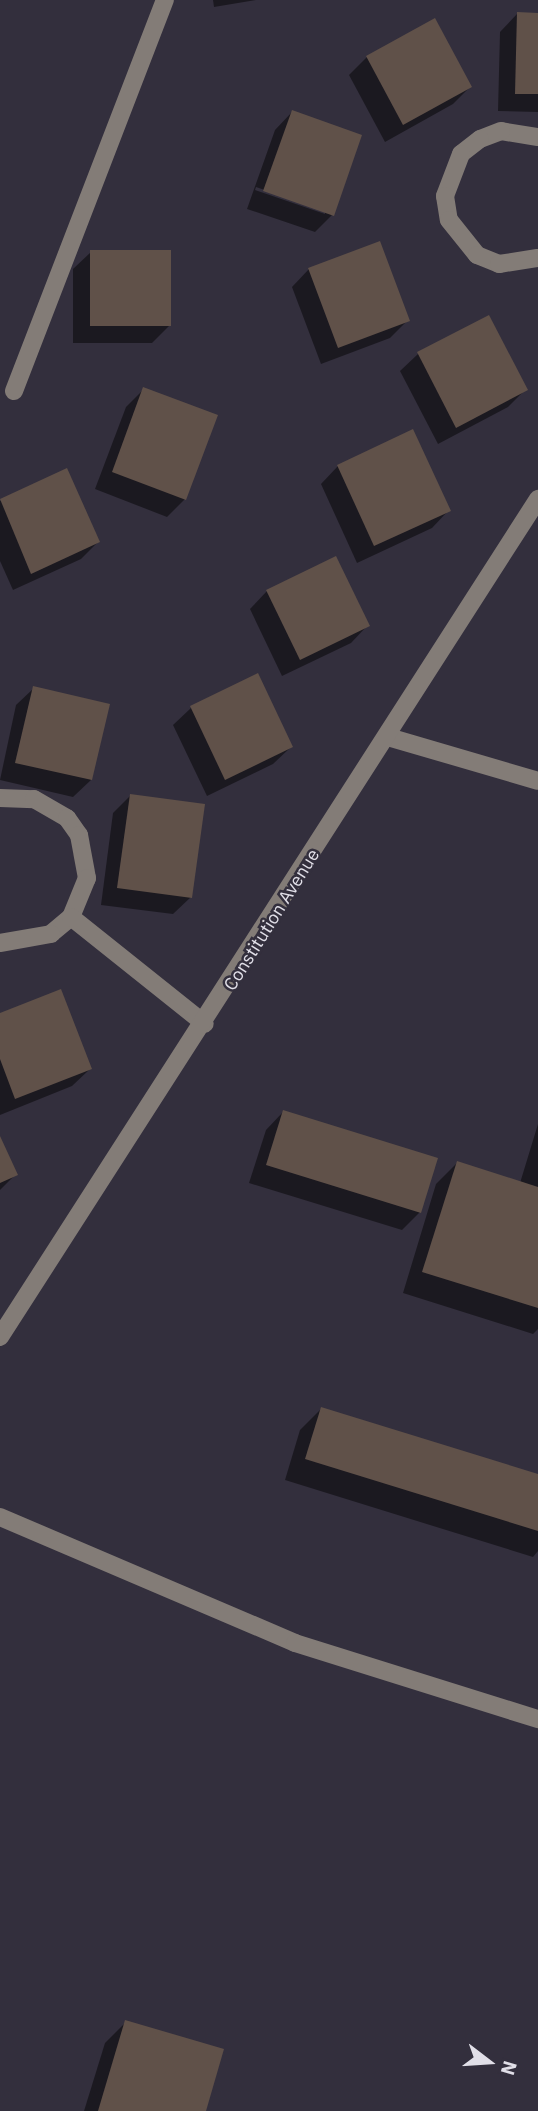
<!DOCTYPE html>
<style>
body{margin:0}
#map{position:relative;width:538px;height:2111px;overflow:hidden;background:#332f3d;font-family:"IBM Plex Sans",sans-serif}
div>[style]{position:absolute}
.shadow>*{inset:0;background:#0007}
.building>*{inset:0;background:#605149}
.minor>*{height:18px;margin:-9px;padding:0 9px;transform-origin:9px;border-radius:9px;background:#837c77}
span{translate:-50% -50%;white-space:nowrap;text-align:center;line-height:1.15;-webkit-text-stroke:5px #332f3d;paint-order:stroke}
.street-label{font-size:18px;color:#e1dfe8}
.north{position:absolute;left:454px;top:2027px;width:70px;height:70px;-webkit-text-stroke:5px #332f3d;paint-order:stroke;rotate:107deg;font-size:19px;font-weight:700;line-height:28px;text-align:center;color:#e1dfe8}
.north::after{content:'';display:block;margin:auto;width:24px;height:32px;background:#e1dfe8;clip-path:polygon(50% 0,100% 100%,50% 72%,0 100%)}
</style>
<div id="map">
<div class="shadow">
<i style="clip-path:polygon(213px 0,256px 0,214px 7px)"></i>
<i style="clip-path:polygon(517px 14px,538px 14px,538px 112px,498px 111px,500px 32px)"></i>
<i style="clip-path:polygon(367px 57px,470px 87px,453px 104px,385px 142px,349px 75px)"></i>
<i style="clip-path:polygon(evenodd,292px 112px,332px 215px,315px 232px,247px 209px,275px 130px,292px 112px,256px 187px,325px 211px,325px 214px,255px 190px,256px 187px)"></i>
<i style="clip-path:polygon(91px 252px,169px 326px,152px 343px,73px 343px,73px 269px)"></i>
<i style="clip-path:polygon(309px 269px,408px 320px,390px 338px,321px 364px,292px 287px)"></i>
<i style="clip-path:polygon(418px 354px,525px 390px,508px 407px,438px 444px,400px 371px)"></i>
<i style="clip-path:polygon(144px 389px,185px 499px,167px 517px,95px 489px,126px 407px)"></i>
<i style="clip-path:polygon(338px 466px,449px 510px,432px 528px,357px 563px,321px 484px)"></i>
<i style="clip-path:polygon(66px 470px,98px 542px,81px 559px,13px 590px,0 561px,0 501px)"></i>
<i style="clip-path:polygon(267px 591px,368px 625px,351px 643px,282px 676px,250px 609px)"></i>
<i style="clip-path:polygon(257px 676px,291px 747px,273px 764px,207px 796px,173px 725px,191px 708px)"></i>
<i style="clip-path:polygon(34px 688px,91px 780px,73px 797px,0 780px,16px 705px)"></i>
<i style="clip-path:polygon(130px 796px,191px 897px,173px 914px,101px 905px,113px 813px)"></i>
<i style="clip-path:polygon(0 1015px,90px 1069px,72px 1086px,0 1115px)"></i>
<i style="clip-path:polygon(283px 1112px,420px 1212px,402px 1230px,249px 1183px,266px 1130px)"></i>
<i style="clip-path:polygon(538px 1124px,538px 1329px,533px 1334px,403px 1293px,436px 1184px,457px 1163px,520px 1183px)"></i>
<i style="clip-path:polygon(0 1140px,16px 1174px,0 1190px)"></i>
<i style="clip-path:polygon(321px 1409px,538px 1476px,538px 1551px,533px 1557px,285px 1480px,300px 1430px)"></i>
<i style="clip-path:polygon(126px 2022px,204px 2111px,84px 2111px,105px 2043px)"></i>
</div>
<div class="building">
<i style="clip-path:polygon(517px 12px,538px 13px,538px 94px,515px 94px)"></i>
<i style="clip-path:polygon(435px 18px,472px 87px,403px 125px,366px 56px)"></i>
<i style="clip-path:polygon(292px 110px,362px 135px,334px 216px,263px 191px)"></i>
<i style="clip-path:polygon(380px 241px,410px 321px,338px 348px,308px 268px)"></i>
<i style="clip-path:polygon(90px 250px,171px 250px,171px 326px,90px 326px)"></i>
<i style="clip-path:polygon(489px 315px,528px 390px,456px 428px,417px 352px)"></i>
<i style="clip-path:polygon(143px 387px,218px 415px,186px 500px,112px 472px)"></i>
<i style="clip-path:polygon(413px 429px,451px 511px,374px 546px,337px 465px)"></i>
<i style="clip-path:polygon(67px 468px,100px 542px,31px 574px,0 499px)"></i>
<i style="clip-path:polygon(336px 556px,370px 626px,300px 660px,266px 590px)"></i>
<i style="clip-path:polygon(258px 673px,293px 747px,225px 780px,190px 706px)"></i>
<i style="clip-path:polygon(33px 686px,110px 704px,92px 780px,15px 763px)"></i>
<i style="clip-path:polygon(130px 794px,205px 804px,192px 898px,117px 888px)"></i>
<i style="clip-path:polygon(61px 989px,92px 1069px,15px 1099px,0 1059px,0 1013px)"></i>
<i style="clip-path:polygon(283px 1110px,438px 1158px,421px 1213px,266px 1165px)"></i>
<i style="clip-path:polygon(0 1136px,18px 1175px,0 1183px)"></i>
<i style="clip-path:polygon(457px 1161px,538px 1187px,538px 1308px,422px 1272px)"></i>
<i style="clip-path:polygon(321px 1407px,538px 1474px,538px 1531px,305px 1459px)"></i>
<i style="clip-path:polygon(125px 2020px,224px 2049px,206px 2111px,98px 2111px)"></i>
</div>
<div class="minor">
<i style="left:538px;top:137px;width:37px;rotate:-171deg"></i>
<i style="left:501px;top:131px;width:22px;rotate:159deg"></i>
<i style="left:480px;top:139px;width:24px;rotate:142deg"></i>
<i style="left:461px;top:154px;width:45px;rotate:110.9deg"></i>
<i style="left:445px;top:196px;width:24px;rotate:81deg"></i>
<i style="left:449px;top:220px;width:45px;rotate:51.3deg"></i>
<i style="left:477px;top:255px;width:24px;rotate:22deg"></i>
<i style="left:499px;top:264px;width:39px;rotate:-9deg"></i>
<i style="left:14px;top:391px;width:419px;rotate:-68.9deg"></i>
<i style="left:388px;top:737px;width:156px;rotate:16.3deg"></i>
<i style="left:0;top:798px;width:34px;rotate:2deg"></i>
<i style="left:34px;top:799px;width:38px;rotate:30deg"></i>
<i style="left:67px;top:818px;width:21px;rotate:55deg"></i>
<i style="left:79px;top:835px;width:44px;rotate:79.5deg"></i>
<i style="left:87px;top:878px;width:42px;rotate:112.3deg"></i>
<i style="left:71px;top:917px;width:26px;rotate:140deg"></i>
<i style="left:51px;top:934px;width:52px;rotate:170deg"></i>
<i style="left:71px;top:917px;width:171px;rotate:38.6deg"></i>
<i style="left:0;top:1337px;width:996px;rotate:-57.3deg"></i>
<i style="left:0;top:1517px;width:321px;rotate:23.1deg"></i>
<i style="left:295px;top:1643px;width:255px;rotate:17.4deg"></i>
</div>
<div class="street-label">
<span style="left:272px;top:920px;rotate:-58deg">Constitution Avenue</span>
</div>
<div class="north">N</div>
</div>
